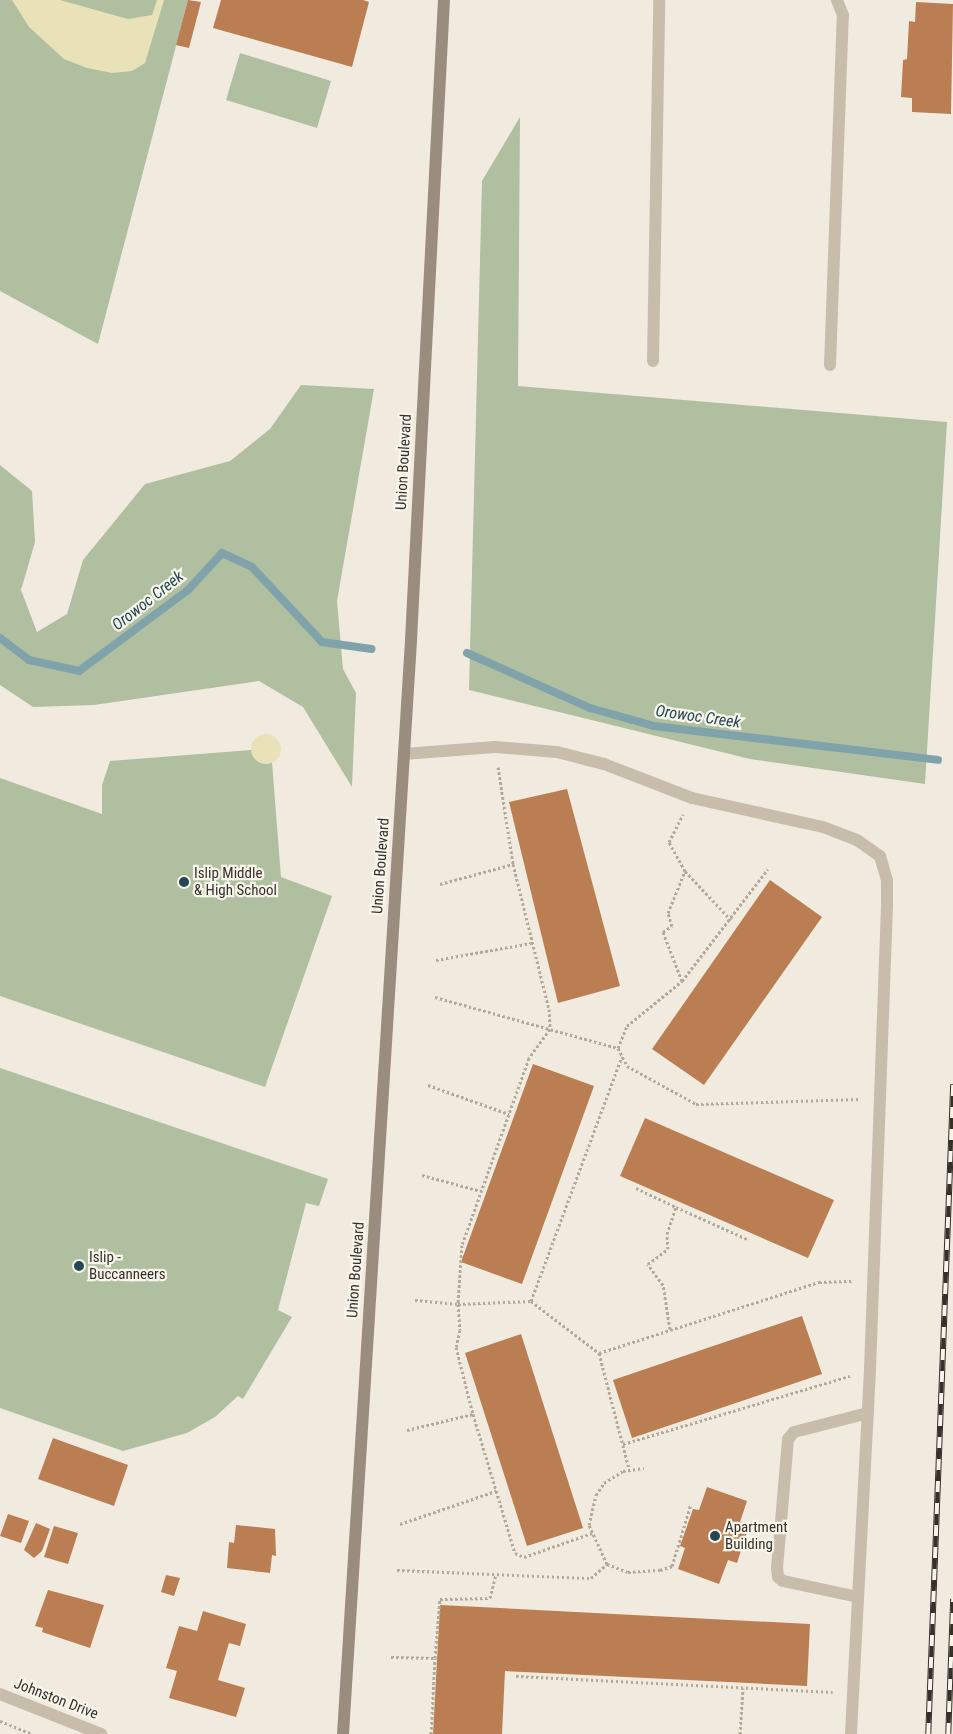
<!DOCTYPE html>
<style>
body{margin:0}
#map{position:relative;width:953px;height:1734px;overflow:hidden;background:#f1ebdf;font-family:"Roboto Condensed",sans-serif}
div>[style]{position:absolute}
.green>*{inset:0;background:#afbfa0}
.sand>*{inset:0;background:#e9e1b8}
.round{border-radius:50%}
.stream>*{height:8px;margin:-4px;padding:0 4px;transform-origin:4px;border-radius:4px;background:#80a2ab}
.building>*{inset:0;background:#bb7e52}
.path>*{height:3px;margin-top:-1.5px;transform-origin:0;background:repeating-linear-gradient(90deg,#b4a896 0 2.5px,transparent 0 5px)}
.service>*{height:12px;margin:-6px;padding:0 6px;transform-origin:6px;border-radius:6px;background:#c8bdab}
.minor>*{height:12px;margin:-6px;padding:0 6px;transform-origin:6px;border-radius:6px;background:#c8bdab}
.secondary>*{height:12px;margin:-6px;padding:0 6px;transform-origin:6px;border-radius:6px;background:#9b8d7d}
.rail>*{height:5.5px;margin-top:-2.75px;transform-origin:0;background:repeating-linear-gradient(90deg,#f8f5eb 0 11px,#36302a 0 22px);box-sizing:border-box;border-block:1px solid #36302a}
.dots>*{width:14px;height:14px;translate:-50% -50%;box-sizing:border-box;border:2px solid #f8f5eb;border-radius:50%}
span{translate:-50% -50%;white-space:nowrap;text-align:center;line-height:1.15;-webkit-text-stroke:4.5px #f8f5eb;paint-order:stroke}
.street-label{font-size:15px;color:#36302a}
.poi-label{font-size:15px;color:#36302a}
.left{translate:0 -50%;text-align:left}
.water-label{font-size:16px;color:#234854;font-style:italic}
</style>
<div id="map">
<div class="green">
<i style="clip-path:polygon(0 0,188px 0,98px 344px,0 291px)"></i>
<i style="clip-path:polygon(240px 53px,331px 81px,317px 128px,226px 100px)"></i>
<i style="clip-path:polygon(520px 117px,518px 386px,947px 422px,925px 784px,750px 759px,469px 690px,482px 181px)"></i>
<i style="clip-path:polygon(301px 385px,374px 389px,337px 601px,343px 669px,356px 693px,352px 787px,303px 707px,259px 681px,94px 705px,33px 707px,0 685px,0 465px,32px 491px,35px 542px,21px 590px,37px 632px,67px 614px,83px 560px,145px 484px,230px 461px,270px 429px)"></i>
<i style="clip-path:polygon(262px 735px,273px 736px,280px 745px,280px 754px,272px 762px,281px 877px,332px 896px,265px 1087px,0 996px,0 778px,102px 814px,102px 785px,110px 761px,251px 750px,253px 743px)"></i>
<i style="clip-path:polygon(0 1068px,328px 1179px,319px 1206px,306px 1203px,278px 1310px,292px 1317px,243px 1399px,238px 1396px,215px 1417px,187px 1433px,123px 1451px,0 1408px)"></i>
</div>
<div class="sand">
<i style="clip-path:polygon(12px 0,60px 0,128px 19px,152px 15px,157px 0,164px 0,145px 63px,132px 71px,112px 73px,87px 68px,64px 59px,29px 27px)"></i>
<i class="round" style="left:251px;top:734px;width:30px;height:30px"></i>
</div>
<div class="stream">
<i style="left:0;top:638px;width:36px;rotate:37deg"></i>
<i style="left:29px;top:660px;width:51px;rotate:12.4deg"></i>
<i style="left:79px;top:671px;width:136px;rotate:-36.6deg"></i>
<i style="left:188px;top:590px;width:50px;rotate:-47.4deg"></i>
<i style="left:222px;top:553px;width:33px;rotate:25deg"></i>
<i style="left:252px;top:567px;width:103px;rotate:47deg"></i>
<i style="left:322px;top:642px;width:50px;rotate:8deg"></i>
<i style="left:467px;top:653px;width:135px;rotate:24.1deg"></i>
<i style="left:590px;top:708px;width:66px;rotate:15.7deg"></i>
<i style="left:654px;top:726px;width:286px;rotate:6.8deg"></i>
</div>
<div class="building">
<i style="clip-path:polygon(188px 0,201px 2px,189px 48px,176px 45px)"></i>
<i style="clip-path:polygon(221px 0,363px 0,369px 2px,352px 67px,213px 28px)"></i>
<i style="clip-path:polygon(916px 2px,953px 4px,951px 114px,912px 112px,912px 98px,901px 97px,903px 60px,907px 59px,909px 21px,915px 22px)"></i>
<i style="clip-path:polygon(567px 789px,620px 986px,558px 1003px,509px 802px)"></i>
<i style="clip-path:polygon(770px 880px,822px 917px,704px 1085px,652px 1049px)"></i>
<i style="clip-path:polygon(533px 1064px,594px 1086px,522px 1284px,461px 1262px)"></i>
<i style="clip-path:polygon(645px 1118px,834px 1200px,808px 1258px,620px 1176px)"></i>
<i style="clip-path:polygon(802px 1316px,822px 1374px,632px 1438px,613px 1380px)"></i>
<i style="clip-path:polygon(521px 1334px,583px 1528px,527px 1546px,465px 1353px)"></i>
<i style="clip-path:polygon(53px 1438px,128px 1465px,114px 1506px,38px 1479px)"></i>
<i style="clip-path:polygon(707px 1487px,747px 1501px,740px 1522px,749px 1526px,737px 1563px,728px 1560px,719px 1584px,678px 1569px,685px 1548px,680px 1546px,693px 1509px,699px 1510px)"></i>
<i style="clip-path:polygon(8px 1514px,29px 1521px,21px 1543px,0 1536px)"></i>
<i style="clip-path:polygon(36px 1523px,50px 1529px,42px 1551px,34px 1558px,24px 1550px)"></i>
<i style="clip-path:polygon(236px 1525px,275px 1529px,276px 1556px,272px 1555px,270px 1573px,227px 1568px,229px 1542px,234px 1543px)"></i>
<i style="clip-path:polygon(54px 1526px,78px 1533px,68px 1564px,44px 1557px)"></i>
<i style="clip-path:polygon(166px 1575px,180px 1578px,174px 1596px,161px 1592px)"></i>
<i style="clip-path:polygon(48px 1590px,104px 1605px,90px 1648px,42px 1632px,43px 1628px,35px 1626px)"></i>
<i style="clip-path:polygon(440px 1605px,810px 1624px,807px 1686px,505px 1671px,502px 1734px,433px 1734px)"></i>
<i style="clip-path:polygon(203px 1611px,246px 1624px,240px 1646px,229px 1643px,218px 1680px,245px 1688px,236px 1717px,169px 1698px,177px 1671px,166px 1668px,179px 1626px,197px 1631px)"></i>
</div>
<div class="path">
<i style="left:498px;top:767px;width:98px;rotate:81.2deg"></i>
<i style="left:513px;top:864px;width:149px;rotate:76.1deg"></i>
<i style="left:549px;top:1009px;width:20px;rotate:87deg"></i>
<i style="left:550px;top:1029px;width:36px;rotate:126deg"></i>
<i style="left:529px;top:1058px;width:199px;rotate:109.7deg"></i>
<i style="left:462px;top:1245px;width:59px;rotate:93.9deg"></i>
<i style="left:458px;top:1304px;width:73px;rotate:-2.4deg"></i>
<i style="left:531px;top:1301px;width:86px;rotate:37.4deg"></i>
<i style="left:599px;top:1353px;width:231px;rotate:-17.9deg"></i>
<i style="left:819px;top:1282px;width:35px;rotate:-2deg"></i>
<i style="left:685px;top:871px;width:67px;rotate:46.8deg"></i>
<i style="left:440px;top:884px;width:76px;rotate:-15.3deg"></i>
<i style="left:436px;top:960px;width:97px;rotate:-10.1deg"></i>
<i style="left:682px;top:981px;width:141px;rotate:-52.5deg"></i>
<i style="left:435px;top:997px;width:190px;rotate:15.6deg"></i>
<i style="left:618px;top:1048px;width:24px;rotate:-68deg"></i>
<i style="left:627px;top:1026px;width:71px;rotate:-39.3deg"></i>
<i style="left:682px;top:981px;width:53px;rotate:-111.2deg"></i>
<i style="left:663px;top:932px;width:11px;rotate:-34deg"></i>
<i style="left:672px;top:926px;width:14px;rotate:-107deg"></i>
<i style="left:668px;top:913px;width:45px;rotate:-68deg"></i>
<i style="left:685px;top:871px;width:33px;rotate:-119deg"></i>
<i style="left:669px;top:842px;width:31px;rotate:-63deg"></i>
<i style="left:618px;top:1048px;width:20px;rotate:63deg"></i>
<i style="left:627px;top:1066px;width:79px;rotate:28.8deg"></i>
<i style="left:696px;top:1104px;width:165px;rotate:-1.7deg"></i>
<i style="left:428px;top:1085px;width:86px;rotate:19.7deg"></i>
<i style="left:422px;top:1175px;width:61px;rotate:15.2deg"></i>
<i style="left:636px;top:1188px;width:44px;rotate:25.4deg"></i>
<i style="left:415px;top:1300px;width:43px;rotate:5.3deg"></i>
<i style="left:458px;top:1304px;width:26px;rotate:86deg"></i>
<i style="left:460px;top:1330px;width:17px;rotate:103deg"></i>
<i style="left:456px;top:1347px;width:69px;rotate:75.8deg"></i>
<i style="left:473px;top:1414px;width:145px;rotate:73.2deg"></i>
<i style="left:515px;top:1553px;width:10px;rotate:24deg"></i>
<i style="left:524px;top:1557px;width:72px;rotate:-19.4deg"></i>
<i style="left:531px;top:1301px;width:261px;rotate:-69.6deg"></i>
<i style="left:670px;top:1329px;width:45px;rotate:-99deg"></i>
<i style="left:663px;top:1285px;width:26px;rotate:-126deg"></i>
<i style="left:648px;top:1264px;width:25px;rotate:-37deg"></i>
<i style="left:668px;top:1249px;width:15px;rotate:-94deg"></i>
<i style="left:667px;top:1234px;width:28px;rotate:-72deg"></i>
<i style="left:676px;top:1207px;width:80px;rotate:24.3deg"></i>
<i style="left:599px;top:1353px;width:120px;rotate:75.5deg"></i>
<i style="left:407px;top:1430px;width:68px;rotate:-13.6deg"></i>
<i style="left:623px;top:1444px;width:237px;rotate:-16.7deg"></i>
<i style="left:400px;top:1524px;width:102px;rotate:-19deg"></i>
<i style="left:607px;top:1564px;width:43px;rotate:-114.8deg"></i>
<i style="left:589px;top:1525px;width:31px;rotate:-77deg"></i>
<i style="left:596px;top:1495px;width:14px;rotate:-56deg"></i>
<i style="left:604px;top:1483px;width:22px;rotate:-32deg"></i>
<i style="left:623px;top:1471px;width:21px;rotate:-8deg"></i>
<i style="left:397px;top:1570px;width:194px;rotate:2.4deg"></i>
<i style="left:591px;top:1578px;width:21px;rotate:-41deg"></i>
<i style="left:607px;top:1564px;width:22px;rotate:21deg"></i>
<i style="left:628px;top:1572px;width:32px;rotate:-4deg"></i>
<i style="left:660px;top:1570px;width:13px;rotate:-18deg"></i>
<i style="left:672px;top:1566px;width:65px;rotate:-73deg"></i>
<i style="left:391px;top:1657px;width:44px;rotate:1.3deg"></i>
<i style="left:435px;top:1658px;width:59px;rotate:-85.2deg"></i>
<i style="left:440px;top:1599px;width:50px;rotate:-1.1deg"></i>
<i style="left:490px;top:1598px;width:25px;rotate:-76deg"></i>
<i style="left:516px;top:1676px;width:317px;rotate:2.9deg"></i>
<i style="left:0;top:1721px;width:35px;rotate:22deg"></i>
<i style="left:431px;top:1734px;width:76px;rotate:-87deg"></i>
<i style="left:740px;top:1734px;width:46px;rotate:-86.3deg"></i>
</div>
<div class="service">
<i style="left:653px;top:361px;width:361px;rotate:-89deg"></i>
<i style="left:830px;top:365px;width:350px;rotate:-87.9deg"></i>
<i style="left:843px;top:15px;width:16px;rotate:-112deg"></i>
<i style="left:404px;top:754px;width:91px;rotate:-4.4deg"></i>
<i style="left:495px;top:747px;width:62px;rotate:4.6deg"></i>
<i style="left:557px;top:752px;width:49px;rotate:14.3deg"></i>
<i style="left:604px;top:764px;width:94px;rotate:21.1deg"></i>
<i style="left:692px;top:798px;width:134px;rotate:12.5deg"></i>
<i style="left:823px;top:827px;width:36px;rotate:21deg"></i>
<i style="left:857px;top:840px;width:28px;rotate:35deg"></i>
<i style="left:880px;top:856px;width:25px;rotate:74deg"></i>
<i style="left:887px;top:880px;width:26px;rotate:90deg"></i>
<i style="left:887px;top:906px;width:464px;rotate:92.1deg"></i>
<i style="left:870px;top:1370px;width:364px;rotate:93deg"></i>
<i style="left:858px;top:1597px;width:77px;rotate:-168deg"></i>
<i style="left:783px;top:1581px;width:6px;rotate:-141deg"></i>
<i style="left:778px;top:1577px;width:9px;rotate:-96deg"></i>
<i style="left:777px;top:1568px;width:129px;rotate:-85.1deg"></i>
<i style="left:788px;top:1439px;width:9px;rotate:-49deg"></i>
<i style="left:794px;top:1432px;width:76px;rotate:-14.4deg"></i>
</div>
<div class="minor">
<i style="left:0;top:1694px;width:109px;rotate:21.6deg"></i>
</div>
<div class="secondary">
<i style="left:343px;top:1734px;width:1096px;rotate:-86.44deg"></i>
<i style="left:411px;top:640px;width:641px;rotate:-87.05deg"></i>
</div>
<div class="rail">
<i style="left:928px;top:1734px;width:650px;rotate:-87.8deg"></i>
<i style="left:948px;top:1734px;width:135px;rotate:-87.9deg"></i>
</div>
<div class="dots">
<i style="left:184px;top:882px;background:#234854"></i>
<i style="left:79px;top:1266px;background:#234854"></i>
<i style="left:715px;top:1536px;background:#234854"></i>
</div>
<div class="street-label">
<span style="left:404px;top:462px;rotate:-87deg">Union Boulevard</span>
<span style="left:381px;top:866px;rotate:-86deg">Union Boulevard</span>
<span style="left:356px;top:1270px;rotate:-86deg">Union Boulevard</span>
<span style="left:56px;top:1699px;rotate:21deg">Johnston Drive</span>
</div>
<div class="poi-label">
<span class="left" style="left:194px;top:882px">Islip Middle<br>&amp; High School</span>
<span class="left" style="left:89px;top:1266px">Islip -<br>Buccanneers</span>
<span class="left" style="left:725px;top:1536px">Apartment<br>Building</span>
</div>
<div class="water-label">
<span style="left:148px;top:601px;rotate:-38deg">Orowoc Creek</span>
<span style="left:698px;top:717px;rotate:8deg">Orowoc Creek</span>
</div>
</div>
